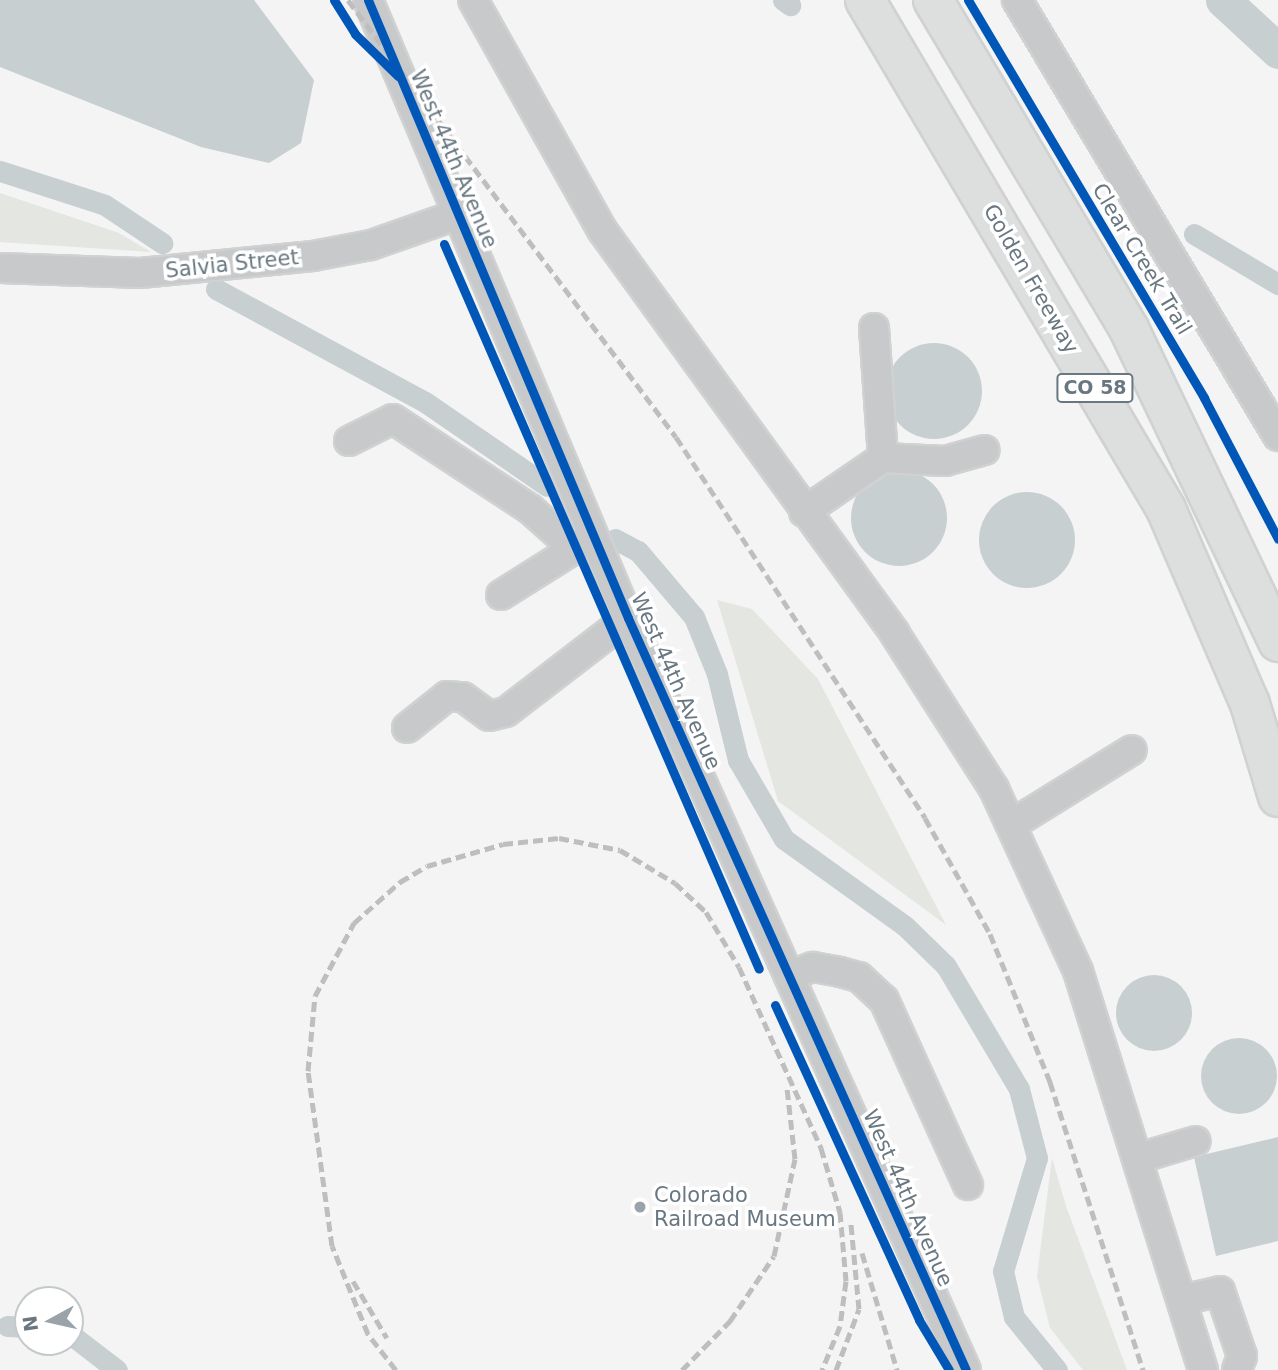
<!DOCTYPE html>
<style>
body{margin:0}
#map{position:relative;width:1278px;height:1370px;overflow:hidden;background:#f4f4f4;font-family:"DejaVu Sans",sans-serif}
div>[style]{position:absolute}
.green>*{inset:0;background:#e4e6e1}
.water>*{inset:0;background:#c7cfd1}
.round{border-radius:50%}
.canal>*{height:21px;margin:-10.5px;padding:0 10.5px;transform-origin:10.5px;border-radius:10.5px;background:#c7cfd1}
.river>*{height:35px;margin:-17.5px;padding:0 17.5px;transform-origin:17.5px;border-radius:17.5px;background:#c7cfd1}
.roads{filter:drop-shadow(2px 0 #d0d1d1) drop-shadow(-2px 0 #d0d1d1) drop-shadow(0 2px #d0d1d1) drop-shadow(0 -2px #d0d1d1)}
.minor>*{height:28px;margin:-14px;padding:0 14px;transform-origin:14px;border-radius:14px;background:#c7c9ca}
.highway>*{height:38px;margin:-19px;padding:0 19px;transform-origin:19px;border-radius:19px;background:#dddede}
.rail>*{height:5px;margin-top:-2.5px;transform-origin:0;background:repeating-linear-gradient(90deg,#bebebf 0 10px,transparent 0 15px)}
.cycleway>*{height:9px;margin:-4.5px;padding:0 4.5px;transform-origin:4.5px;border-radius:4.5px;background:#0057b8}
.dots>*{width:19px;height:19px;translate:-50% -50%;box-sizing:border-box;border:4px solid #fff;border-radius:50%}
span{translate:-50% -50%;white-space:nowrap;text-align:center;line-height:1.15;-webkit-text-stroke:7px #fff;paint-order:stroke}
.shield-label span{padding:2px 5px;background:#fff;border:2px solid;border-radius:5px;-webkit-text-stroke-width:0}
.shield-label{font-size:19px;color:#687780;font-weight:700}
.street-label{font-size:21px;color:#687780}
.poi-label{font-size:21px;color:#687780}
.left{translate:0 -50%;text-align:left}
.north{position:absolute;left:14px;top:1286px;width:70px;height:70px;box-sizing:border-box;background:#fff;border:2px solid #c3c9cc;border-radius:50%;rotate:262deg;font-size:19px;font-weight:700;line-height:28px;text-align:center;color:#687780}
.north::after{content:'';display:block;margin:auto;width:24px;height:32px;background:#99a3a9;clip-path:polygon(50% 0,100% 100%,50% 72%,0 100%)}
</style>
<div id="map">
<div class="green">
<i style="clip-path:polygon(0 193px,119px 233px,151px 252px,0 242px)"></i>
<i style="clip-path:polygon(717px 600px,752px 609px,818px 679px,946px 925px,778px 801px)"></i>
<i style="clip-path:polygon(1052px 1158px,1066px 1206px,1127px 1370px,1083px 1370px,1050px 1328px,1037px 1276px)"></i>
</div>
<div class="water">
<i style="clip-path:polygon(0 0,254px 0,314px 80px,301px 143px,269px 163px,201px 147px,0 67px)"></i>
<i class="round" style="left:886px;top:343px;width:96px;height:96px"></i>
<i class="round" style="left:851px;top:470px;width:96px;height:96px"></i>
<i class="round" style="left:979px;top:492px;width:96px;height:96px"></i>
<i class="round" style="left:1116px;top:975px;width:76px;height:76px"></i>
<i class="round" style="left:1201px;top:1038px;width:76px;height:76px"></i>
<i style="clip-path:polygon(1278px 1137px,1278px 1241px,1216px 1256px,1194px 1157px)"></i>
</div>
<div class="canal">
<i style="left:783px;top:0;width:9px;rotate:36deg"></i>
<i style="left:0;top:171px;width:110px;rotate:17.9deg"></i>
<i style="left:105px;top:205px;width:69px;rotate:33.7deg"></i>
<i style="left:1194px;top:234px;width:98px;rotate:30.8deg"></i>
<i style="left:216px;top:289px;width:238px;rotate:28.4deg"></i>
<i style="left:425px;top:402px;width:148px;rotate:34.5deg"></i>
<i style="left:615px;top:539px;width:26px;rotate:28deg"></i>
<i style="left:638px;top:551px;width:87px;rotate:49.7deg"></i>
<i style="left:694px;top:617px;width:61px;rotate:68deg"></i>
<i style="left:717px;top:674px;width:89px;rotate:76.3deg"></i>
<i style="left:738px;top:760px;width:91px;rotate:59.8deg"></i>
<i style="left:784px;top:839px;width:149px;rotate:35.7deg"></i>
<i style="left:905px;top:926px;width:57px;rotate:44.3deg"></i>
<i style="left:946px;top:966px;width:143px;rotate:59.3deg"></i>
<i style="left:1019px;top:1089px;width:71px;rotate:75.4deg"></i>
<i style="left:1037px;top:1158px;width:118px;rotate:106.7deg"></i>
<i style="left:1003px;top:1271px;width:47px;rotate:76.6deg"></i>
<i style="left:1014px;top:1317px;width:68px;rotate:50.9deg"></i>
<i style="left:7px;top:1326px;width:21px;rotate:3deg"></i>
<i style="left:70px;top:1334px;width:59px;rotate:37.5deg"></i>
</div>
<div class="river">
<i style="left:1223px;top:0;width:75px;rotate:42.8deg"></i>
</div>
<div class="roads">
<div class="minor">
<i style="left:368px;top:0;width:670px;rotate:67.18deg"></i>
<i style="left:628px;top:618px;width:824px;rotate:65.8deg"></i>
<i style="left:473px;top:0;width:264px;rotate:60.7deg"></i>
<i style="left:602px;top:230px;width:499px;rotate:54deg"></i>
<i style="left:895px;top:634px;width:184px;rotate:57.4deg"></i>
<i style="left:994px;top:789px;width:200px;rotate:65.2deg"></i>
<i style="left:1078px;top:971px;width:418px;rotate:72.6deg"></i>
<i style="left:1017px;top:0;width:508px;rotate:59.09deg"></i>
<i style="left:0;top:268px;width:140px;rotate:2deg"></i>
<i style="left:140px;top:273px;width:174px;rotate:-5.6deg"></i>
<i style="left:313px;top:256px;width:59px;rotate:-10.7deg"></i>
<i style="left:371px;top:245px;width:93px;rotate:-19.4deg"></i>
<i style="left:874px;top:328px;width:130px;rotate:86deg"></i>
<i style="left:349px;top:441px;width:49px;rotate:-26.6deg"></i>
<i style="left:393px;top:419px;width:164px;rotate:33.3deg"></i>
<i style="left:530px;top:509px;width:59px;rotate:41.6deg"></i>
<i style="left:804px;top:512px;width:96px;rotate:-34.4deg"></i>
<i style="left:883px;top:458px;width:62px;rotate:2.8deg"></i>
<i style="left:945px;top:461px;width:41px;rotate:-15.4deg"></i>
<i style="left:501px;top:595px;width:105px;rotate:-32.2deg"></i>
<i style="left:407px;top:728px;width:51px;rotate:-38.7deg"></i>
<i style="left:447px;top:696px;width:16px;rotate:4deg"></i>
<i style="left:463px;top:697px;width:32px;rotate:36deg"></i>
<i style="left:489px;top:716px;width:17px;rotate:-13deg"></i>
<i style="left:506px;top:712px;width:154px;rotate:-37.6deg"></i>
<i style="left:1011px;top:825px;width:142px;rotate:-31.8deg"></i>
<i style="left:789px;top:976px;width:26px;rotate:-21deg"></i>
<i style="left:813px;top:967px;width:27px;rotate:10deg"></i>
<i style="left:840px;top:972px;width:20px;rotate:15deg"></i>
<i style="left:859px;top:977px;width:34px;rotate:43deg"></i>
<i style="left:884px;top:1000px;width:203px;rotate:65.6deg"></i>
<i style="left:1139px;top:1158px;width:59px;rotate:-16.6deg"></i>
<i style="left:1182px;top:1300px;width:39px;rotate:-13deg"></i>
<i style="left:1220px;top:1291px;width:69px;rotate:71.3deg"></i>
<i style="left:1242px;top:1356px;width:15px;rotate:110deg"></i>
</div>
<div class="highway">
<i style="left:865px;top:0;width:591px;rotate:59.4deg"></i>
<i style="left:1166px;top:509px;width:212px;rotate:66.7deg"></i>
<i style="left:1250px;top:704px;width:97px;rotate:73.2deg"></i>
<i style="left:933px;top:0;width:383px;rotate:59.2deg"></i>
<i style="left:1129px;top:329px;width:347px;rotate:64.5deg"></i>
</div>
</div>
<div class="rail">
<i style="left:348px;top:0;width:546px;rotate:53.11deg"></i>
<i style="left:676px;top:437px;width:455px;rotate:56.8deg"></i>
<i style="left:925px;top:818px;width:133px;rotate:60.7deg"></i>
<i style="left:990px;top:934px;width:160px;rotate:67.9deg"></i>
<i style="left:1050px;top:1082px;width:303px;rotate:72.1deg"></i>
<i style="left:862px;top:1253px;width:122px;rotate:73.3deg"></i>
<i style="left:353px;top:1281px;width:66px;rotate:59.2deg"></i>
<i style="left:396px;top:1370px;width:46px;rotate:-127.9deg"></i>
<i style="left:368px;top:1334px;width:95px;rotate:-112.2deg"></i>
<i style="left:332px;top:1246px;width:177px;rotate:-97.8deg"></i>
<i style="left:308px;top:1071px;width:75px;rotate:-84.7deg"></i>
<i style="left:315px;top:996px;width:83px;rotate:-61.9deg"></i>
<i style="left:354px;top:923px;width:62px;rotate:-41.7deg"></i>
<i style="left:400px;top:882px;width:31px;rotate:-31deg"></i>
<i style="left:427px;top:866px;width:79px;rotate:-16.1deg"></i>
<i style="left:503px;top:844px;width:56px;rotate:-6.1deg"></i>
<i style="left:559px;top:838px;width:62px;rotate:11.1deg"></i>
<i style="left:620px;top:850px;width:64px;rotate:31deg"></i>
<i style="left:675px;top:883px;width:42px;rotate:43.1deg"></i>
<i style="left:706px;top:912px;width:64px;rotate:59deg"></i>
<i style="left:739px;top:967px;width:199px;rotate:65.6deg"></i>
<i style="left:821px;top:1148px;width:67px;rotate:73.5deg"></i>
<i style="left:840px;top:1212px;width:69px;rotate:85deg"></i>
<i style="left:846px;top:1281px;width:45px;rotate:97.6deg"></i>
<i style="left:840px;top:1326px;width:48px;rotate:112.2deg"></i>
<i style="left:682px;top:1370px;width:69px;rotate:-45.6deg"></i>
<i style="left:730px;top:1321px;width:78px;rotate:-55.9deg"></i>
<i style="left:774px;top:1256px;width:99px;rotate:-77.8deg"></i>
<i style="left:795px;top:1159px;width:71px;rotate:-96.4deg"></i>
<i style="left:836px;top:1370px;width:65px;rotate:-69.3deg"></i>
<i style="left:859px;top:1309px;width:85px;rotate:-95.4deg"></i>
</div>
<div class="cycleway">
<i style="left:334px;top:0;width:40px;rotate:58deg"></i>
<i style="left:355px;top:34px;width:60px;rotate:44.3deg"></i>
<i style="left:368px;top:0;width:670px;rotate:67.18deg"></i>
<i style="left:628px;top:618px;width:824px;rotate:65.8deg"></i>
<i style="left:968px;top:0;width:463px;rotate:59.3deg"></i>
<i style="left:1204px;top:398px;width:159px;rotate:62.3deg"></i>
<i style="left:444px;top:244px;width:790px;rotate:66.52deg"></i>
<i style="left:775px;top:1005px;width:346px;rotate:65.4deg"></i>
<i style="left:919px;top:1320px;width:58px;rotate:59deg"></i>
</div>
<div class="dots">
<i style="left:640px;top:1207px;background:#99a3a9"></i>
</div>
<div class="shield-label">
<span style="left:1095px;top:388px">CO 58</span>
</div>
<div class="street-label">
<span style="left:454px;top:159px;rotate:67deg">West 44th Avenue</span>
<span style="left:1142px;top:259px;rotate:59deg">Clear Creek Trail</span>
<span style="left:232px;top:264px;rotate:-6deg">Salvia Street</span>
<span style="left:1031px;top:279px;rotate:60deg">Golden Freeway</span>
<span style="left:676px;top:681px;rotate:66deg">West 44th Avenue</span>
<span style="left:908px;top:1198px;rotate:66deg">West 44th Avenue</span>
</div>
<div class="poi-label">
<span class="left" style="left:654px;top:1207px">Colorado<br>Railroad Museum</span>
</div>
<div class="north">N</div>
</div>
